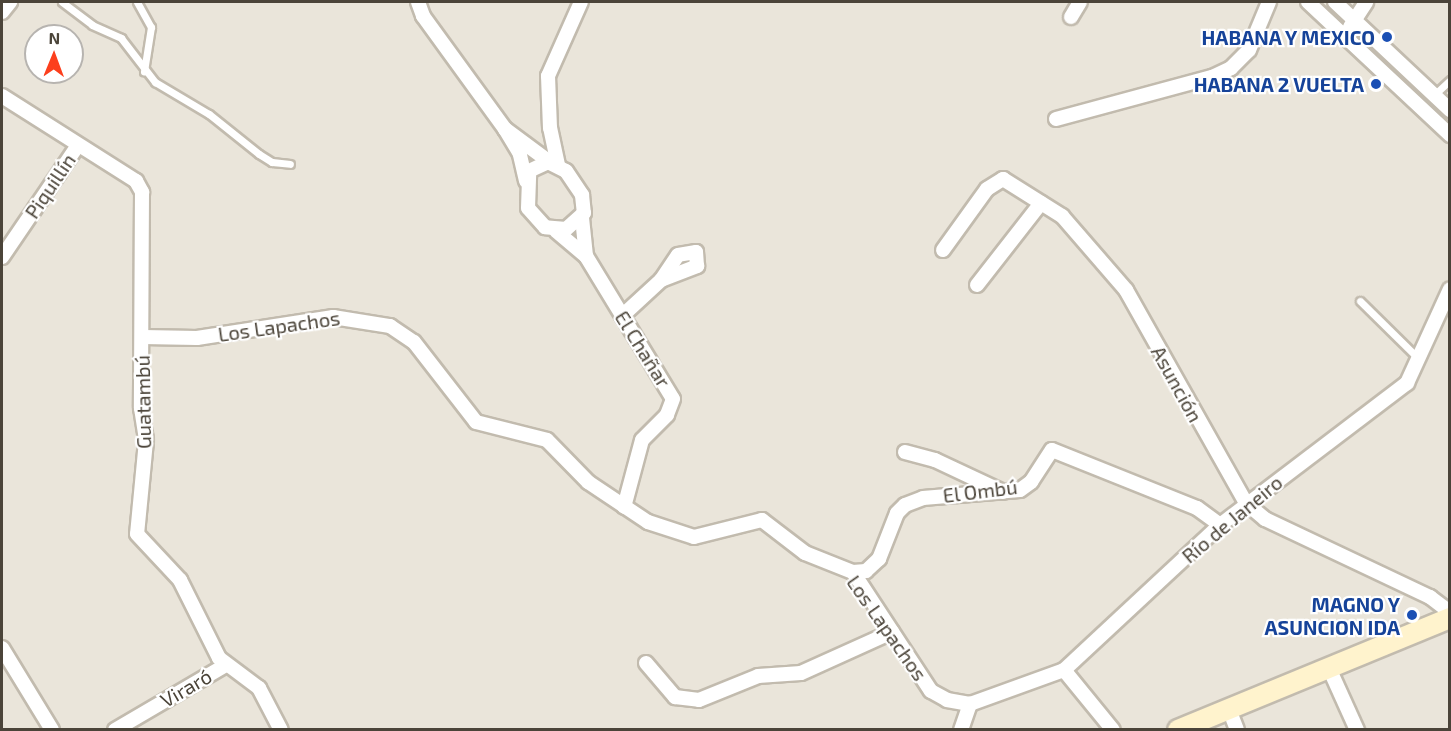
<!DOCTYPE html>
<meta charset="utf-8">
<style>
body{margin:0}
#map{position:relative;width:1451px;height:731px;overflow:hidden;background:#f6f3ec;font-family:"Exo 2",sans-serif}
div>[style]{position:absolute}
.residential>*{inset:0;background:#eae5da}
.roads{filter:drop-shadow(2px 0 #c2bbae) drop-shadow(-2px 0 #c2bbae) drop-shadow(0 2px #c2bbae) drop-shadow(0 -2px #c2bbae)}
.lane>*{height:7px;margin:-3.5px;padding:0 3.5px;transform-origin:3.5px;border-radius:3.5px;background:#fff}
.street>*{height:14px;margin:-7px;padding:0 7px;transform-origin:7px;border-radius:7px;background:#fff}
.secondary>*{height:20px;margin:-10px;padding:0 10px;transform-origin:10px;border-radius:10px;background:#fff3cd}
.dots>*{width:16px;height:16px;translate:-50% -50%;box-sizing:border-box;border:3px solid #fff;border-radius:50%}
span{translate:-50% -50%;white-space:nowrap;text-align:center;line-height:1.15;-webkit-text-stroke:4.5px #fff;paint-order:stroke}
.transit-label{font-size:20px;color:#164399;font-weight:700}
.right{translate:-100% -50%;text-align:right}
.street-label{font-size:20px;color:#4b4439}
.frame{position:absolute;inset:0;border:3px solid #4b4439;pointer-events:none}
.north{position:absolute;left:24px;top:24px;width:60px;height:60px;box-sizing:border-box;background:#fff;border:2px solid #b7b4b0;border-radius:50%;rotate:1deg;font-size:16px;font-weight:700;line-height:24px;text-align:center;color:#4b4439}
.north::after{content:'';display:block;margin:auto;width:21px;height:27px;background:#fc3f1d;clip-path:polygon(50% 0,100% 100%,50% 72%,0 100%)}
</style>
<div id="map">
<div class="residential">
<i style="clip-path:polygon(evenodd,2px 2px,1449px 2px,1449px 729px,2px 729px,2px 2px,36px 36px,72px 36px,72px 72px,36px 72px,36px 36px)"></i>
</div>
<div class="roads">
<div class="lane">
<i style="left:62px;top:2px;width:38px;rotate:37deg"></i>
<i style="left:92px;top:25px;width:32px;rotate:24deg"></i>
<i style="left:121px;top:38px;width:56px;rotate:52.3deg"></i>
<i style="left:155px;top:82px;width:63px;rotate:30.7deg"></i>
<i style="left:209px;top:114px;width:64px;rotate:38.7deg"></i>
<i style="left:259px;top:154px;width:15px;rotate:32deg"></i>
<i style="left:272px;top:162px;width:18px;rotate:6deg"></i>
<i style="left:137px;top:2px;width:29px;rotate:61deg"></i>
<i style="left:151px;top:27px;width:45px;rotate:99deg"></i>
<i style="left:1434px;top:95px;width:22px;rotate:-43deg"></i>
<i style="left:1360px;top:301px;width:83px;rotate:44.5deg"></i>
</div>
<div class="street">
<i style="left:418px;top:2px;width:15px;rotate:70deg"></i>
<i style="left:423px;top:16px;width:140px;rotate:54deg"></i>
<i style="left:1308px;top:2px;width:195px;rotate:43.1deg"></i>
<i style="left:1335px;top:2px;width:158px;rotate:43.2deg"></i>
<i style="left:2px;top:12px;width:13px;rotate:-51deg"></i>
<i style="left:1071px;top:17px;width:17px;rotate:-59deg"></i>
<i style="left:1350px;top:27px;width:30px;rotate:-57deg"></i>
<i style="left:2px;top:96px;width:159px;rotate:32.4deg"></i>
<i style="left:136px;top:181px;width:13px;rotate:61deg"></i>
<i style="left:142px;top:192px;width:216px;rotate:90.3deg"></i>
<i style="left:141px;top:408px;width:33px;rotate:81deg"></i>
<i style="left:146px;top:441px;width:93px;rotate:95.5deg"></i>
<i style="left:137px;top:534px;width:63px;rotate:46.9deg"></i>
<i style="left:180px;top:580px;width:87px;rotate:63.4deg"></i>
<i style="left:219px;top:658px;width:50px;rotate:36.9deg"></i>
<i style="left:259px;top:688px;width:47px;rotate:62.4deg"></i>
<i style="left:1056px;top:119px;width:162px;rotate:-15.1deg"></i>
<i style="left:1212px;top:77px;width:21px;rotate:-25deg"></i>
<i style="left:1231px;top:68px;width:25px;rotate:-45deg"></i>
<i style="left:1249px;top:50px;width:52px;rotate:-67.4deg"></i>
<i style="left:548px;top:162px;width:20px;rotate:27deg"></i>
<i style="left:566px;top:171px;width:29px;rotate:56deg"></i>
<i style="left:582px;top:195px;width:18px;rotate:84deg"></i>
<i style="left:584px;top:213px;width:24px;rotate:138deg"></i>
<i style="left:566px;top:229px;width:21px;rotate:-175deg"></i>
<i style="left:545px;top:227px;width:25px;rotate:-132deg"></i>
<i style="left:528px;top:208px;width:37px;rotate:-88deg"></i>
<i style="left:529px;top:171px;width:21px;rotate:-25deg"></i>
<i style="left:558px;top:165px;width:38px;rotate:-102deg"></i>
<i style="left:550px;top:128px;width:52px;rotate:-92.2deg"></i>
<i style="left:548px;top:76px;width:81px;rotate:-66deg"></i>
<i style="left:526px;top:181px;width:28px;rotate:-103deg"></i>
<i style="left:520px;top:154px;width:29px;rotate:-121deg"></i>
<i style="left:505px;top:129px;width:57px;rotate:36.5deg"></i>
<i style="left:556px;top:231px;width:39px;rotate:40deg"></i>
<i style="left:586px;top:256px;width:39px;rotate:-96deg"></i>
<i style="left:943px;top:250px;width:75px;rotate:-54.2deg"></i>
<i style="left:987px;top:189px;width:19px;rotate:-32deg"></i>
<i style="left:1003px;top:179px;width:70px;rotate:32.1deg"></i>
<i style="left:1062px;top:216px;width:98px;rotate:49.1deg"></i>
<i style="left:1126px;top:290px;width:244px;rotate:60.6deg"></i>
<i style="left:1246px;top:503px;width:25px;rotate:40deg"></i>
<i style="left:1265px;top:519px;width:183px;rotate:25.3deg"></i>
<i style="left:1430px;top:597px;width:25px;rotate:37deg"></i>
<i style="left:586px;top:256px;width:167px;rotate:58.7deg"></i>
<i style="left:673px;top:399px;width:17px;rotate:111deg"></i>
<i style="left:667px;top:415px;width:35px;rotate:135deg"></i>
<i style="left:642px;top:440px;width:69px;rotate:105deg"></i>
<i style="left:2px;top:257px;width:135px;rotate:-55.8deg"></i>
<i style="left:977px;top:285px;width:104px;rotate:-52deg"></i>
<i style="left:622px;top:316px;width:53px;rotate:-42.7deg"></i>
<i style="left:661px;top:280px;width:39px;rotate:-21deg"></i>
<i style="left:697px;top:266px;width:14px;rotate:-94deg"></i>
<i style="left:696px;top:252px;width:18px;rotate:171deg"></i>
<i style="left:678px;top:255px;width:30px;rotate:124deg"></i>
<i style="left:143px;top:337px;width:54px;rotate:1.1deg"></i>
<i style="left:197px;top:338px;width:138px;rotate:-8.8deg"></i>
<i style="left:333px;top:317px;width:58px;rotate:9deg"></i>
<i style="left:390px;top:326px;width:29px;rotate:34deg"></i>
<i style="left:414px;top:342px;width:101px;rotate:52.2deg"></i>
<i style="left:476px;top:422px;width:73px;rotate:14.2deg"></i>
<i style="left:547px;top:440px;width:59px;rotate:45.7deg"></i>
<i style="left:588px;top:482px;width:72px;rotate:33.7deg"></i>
<i style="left:648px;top:522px;width:48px;rotate:18.1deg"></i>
<i style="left:694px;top:537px;width:70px;rotate:-14deg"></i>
<i style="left:762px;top:520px;width:54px;rotate:37.5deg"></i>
<i style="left:805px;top:553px;width:52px;rotate:21.6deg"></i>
<i style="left:853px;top:572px;width:142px;rotate:56.8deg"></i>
<i style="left:931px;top:691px;width:18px;rotate:29deg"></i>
<i style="left:947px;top:700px;width:23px;rotate:10deg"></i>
<i style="left:905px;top:452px;width:31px;rotate:15deg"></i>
<i style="left:935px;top:460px;width:75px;rotate:25.2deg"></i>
<i style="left:853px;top:572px;width:13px;rotate:-4deg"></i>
<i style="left:866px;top:571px;width:18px;rotate:-43deg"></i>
<i style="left:879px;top:559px;width:49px;rotate:-68.6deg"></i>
<i style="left:897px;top:513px;width:11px;rotate:-45deg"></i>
<i style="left:905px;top:505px;width:19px;rotate:-21deg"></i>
<i style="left:923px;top:498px;width:97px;rotate:-4.7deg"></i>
<i style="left:1020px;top:490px;width:14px;rotate:-36deg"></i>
<i style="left:1031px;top:482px;width:38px;rotate:-57deg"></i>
<i style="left:1052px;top:450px;width:156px;rotate:21.8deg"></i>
<i style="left:1197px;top:508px;width:29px;rotate:36deg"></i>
<i style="left:2px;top:648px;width:96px;rotate:58.6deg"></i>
<i style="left:646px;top:663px;width:45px;rotate:49.5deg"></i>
<i style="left:675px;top:697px;width:24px;rotate:7deg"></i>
<i style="left:699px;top:700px;width:64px;rotate:-22.1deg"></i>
<i style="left:758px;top:676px;width:43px;rotate:-4deg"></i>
<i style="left:801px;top:673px;width:100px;rotate:-24.3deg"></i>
<i style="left:1329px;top:668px;width:68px;rotate:65.7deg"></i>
<i style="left:1064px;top:670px;width:77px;rotate:50.8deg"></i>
<i style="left:970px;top:704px;width:100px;rotate:-19.9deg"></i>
<i style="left:1064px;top:670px;width:213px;rotate:-42.9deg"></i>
<i style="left:1220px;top:525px;width:235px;rotate:-37.2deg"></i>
<i style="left:1407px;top:383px;width:103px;rotate:-65.4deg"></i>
<i style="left:1229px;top:709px;width:22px;rotate:69deg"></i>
<i style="left:115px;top:730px;width:129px;rotate:-30.4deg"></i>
<i style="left:961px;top:730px;width:28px;rotate:-71deg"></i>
</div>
<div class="secondary">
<i style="left:1178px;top:730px;width:294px;rotate:-22.4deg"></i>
</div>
</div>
<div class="dots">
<i style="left:1387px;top:37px;background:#1a4fb4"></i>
<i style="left:1376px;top:84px;background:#1a4fb4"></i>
<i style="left:1412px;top:615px;background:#1a4fb4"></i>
</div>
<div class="transit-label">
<span class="right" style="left:1375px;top:37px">HABANA Y MEXICO</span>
<span class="right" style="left:1364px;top:84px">HABANA 2 VUELTA</span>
<span class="right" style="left:1400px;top:616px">MAGNO Y<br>ASUNCION IDA</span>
</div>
<div class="street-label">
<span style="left:50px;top:186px;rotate:-56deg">Piquillín</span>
<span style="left:279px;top:326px;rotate:-8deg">Los Lapachos</span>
<span style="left:643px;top:349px;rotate:58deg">El Chañar</span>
<span style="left:1177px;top:384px;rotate:61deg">Asunción</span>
<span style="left:143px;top:402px;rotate:-91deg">Guatambú</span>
<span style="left:980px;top:491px;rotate:-7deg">El Ombú</span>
<span style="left:1232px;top:519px;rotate:-40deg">Río de Janeiro</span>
<span style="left:887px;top:628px;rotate:55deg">Los Lapachos</span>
<span style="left:186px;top:688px;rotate:-30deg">Viraró</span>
</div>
<div class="frame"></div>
<div class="north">N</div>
</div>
